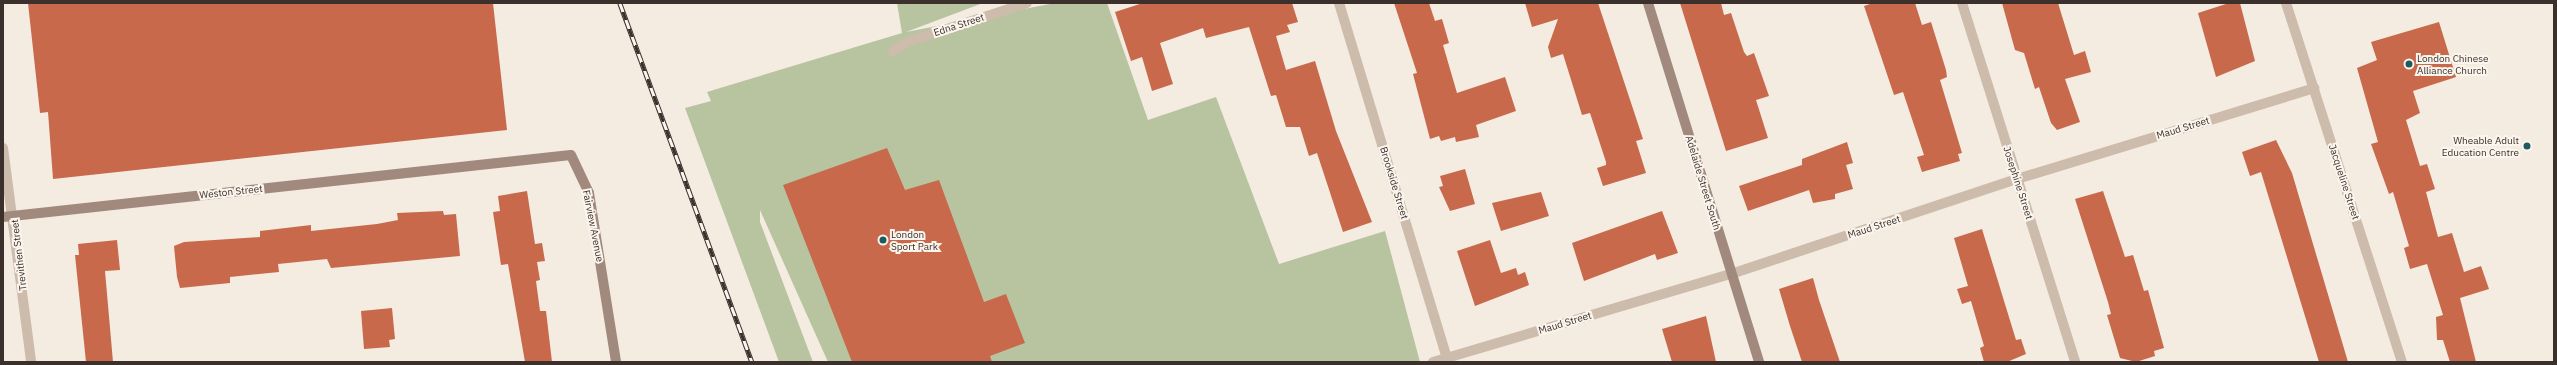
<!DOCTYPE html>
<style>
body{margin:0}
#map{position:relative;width:2557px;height:365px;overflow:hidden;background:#f4ebe1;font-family:"IBM Plex Sans",sans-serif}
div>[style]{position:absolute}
.green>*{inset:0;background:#b8c4a0}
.building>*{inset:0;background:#c8694b}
.street>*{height:10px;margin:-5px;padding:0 5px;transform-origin:5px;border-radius:5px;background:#cdbbac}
.secondary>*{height:10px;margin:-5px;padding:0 5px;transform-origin:5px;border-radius:5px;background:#a18a7d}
.rail>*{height:4.5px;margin-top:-2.25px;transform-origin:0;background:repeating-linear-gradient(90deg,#fbf5ee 0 9px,#3b302b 0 18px);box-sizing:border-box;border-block:1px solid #3b302b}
.dots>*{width:11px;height:11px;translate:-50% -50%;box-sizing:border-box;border:2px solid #fbf5ee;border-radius:50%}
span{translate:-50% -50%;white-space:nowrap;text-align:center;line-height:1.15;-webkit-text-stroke:4px #fbf5ee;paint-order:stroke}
.street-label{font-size:10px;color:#3b302b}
.poi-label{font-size:10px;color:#3b302b}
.left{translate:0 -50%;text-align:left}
.right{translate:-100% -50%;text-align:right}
.frame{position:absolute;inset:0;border:4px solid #3b302b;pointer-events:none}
</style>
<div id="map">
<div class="green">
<i style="clip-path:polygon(897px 3px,983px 3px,906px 32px,1055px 3px,1107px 3px,1148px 120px,1216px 97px,1279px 264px,1385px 231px,1420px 362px,828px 362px,760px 210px,760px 222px,813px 362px,779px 362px,685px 108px,711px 101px,707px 92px,902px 33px)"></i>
</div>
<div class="building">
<i style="clip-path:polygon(28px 3px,493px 3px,507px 130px,53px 179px,48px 112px,40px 113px)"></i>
<i style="clip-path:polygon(1143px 3px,1292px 3px,1298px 22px,1287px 25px,1290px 32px,1276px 36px,1286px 70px,1315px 61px,1336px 131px,1372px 222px,1343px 232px,1317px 153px,1309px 156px,1300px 127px,1286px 127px,1276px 95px,1271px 96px,1249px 27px,1206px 38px,1203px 28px,1160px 43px,1173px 84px,1152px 91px,1142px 57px,1131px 61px,1115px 12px)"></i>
<i style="clip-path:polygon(1394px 3px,1429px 3px,1435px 21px,1442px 19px,1449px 43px,1443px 45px,1457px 93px,1505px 77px,1516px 111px,1476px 125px,1479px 137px,1456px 142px,1455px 137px,1441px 141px,1439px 136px,1430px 139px,1413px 74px,1417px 73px)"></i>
<i style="clip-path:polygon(1525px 3px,1598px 3px,1643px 139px,1636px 141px,1646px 173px,1603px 186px,1597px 168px,1606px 165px,1606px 162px,1590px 113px,1582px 115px,1563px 54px,1551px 58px,1548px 47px,1558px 19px,1532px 27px)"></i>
<i style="clip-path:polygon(1680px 3px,1721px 3px,1724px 15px,1731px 13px,1744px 52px,1747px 56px,1754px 53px,1769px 96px,1756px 100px,1768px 138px,1726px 151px)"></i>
<i style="clip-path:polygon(1873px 3px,1915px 3px,1922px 25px,1931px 22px,1946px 70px,1947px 77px,1940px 80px,1962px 153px,1958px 154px,1960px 161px,1922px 172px,1917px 157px,1924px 155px,1903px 92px,1894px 95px,1864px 6px)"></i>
<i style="clip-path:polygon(2002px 3px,2058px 3px,2074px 55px,2085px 51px,2091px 72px,2065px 79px,2080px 122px,2057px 130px,2051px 123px,2039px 87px,2035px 89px,2024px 53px,2015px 50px)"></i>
<i style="clip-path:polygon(2229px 3px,2240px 3px,2255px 61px,2216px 77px,2198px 13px)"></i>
<i style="clip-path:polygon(2439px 22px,2456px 77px,2413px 91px,2420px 113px,2406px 120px,2420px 166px,2427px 164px,2435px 189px,2426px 192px,2438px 237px,2452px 233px,2464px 272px,2481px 266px,2489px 289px,2460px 298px,2476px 362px,2450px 362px,2443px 340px,2437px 340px,2436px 317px,2443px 315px,2427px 264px,2410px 269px,2404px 248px,2409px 246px,2393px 192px,2389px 194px,2371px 144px,2378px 142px,2357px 68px,2377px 60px,2371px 42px)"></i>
<i style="clip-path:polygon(2276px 140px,2292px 173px,2348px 362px,2319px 362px,2261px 172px,2250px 176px,2242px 152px)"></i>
<i style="clip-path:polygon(1847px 142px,1853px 163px,1846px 165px,1853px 189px,1835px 194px,1835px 199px,1813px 203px,1809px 190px,1748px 211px,1739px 186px,1802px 165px,1802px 159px)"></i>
<i style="clip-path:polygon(887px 148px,905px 190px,939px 180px,984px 302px,1006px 294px,1025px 343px,990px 356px,992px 362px,852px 362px,783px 185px)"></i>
<i style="clip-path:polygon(1465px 169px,1475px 204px,1450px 211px,1439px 187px,1443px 186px,1440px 176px)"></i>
<i style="clip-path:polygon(527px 191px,535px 244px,542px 243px,545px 261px,537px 262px,540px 280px,536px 281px,540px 311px,546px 311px,552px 362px,525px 362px,508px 264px,501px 265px,493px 212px,500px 211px,498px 196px)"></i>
<i style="clip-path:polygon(2103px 191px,2125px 257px,2133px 255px,2144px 291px,2148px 290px,2164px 348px,2154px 351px,2155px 356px,2136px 362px,2120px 358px,2107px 315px,2111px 314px,2108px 302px,2075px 199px)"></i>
<i style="clip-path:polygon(1541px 192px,1549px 216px,1501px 231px,1492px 203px)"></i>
<i style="clip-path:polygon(443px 211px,444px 215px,456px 214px,460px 256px,331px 268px,327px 259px,278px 264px,279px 272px,230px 277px,230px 283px,180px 288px,177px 277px,174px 246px,184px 242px,260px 237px,260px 231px,311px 225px,311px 231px,377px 224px,398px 220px,397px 213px)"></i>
<i style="clip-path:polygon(1662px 211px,1678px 253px,1657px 260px,1655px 254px,1584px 281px,1572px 243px)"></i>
<i style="clip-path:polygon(1982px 229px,2016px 340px,2021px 339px,2026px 354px,2007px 362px,1984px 362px,1980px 348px,1984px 346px,1971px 301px,1962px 304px,1957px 289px,1968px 286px,1954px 238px)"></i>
<i style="clip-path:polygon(117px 240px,120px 270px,105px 271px,113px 362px,86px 362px,75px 255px,79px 255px,78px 244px)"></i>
<i style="clip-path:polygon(1490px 240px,1501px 273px,1516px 268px,1518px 275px,1525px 272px,1529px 285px,1475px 306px,1457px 251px)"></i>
<i style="clip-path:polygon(1813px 278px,1819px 300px,1840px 362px,1802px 362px,1790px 326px,1779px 289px)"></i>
<i style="clip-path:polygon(392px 308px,395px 339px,389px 340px,390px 347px,364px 349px,361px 311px)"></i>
<i style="clip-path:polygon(1706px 316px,1716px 362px,1672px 362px,1662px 329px)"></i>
</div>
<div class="street">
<i style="left:1339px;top:3px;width:375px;rotate:73.1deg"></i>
<i style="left:1962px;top:3px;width:376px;rotate:72.5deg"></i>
<i style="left:2286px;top:3px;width:377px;rotate:72.1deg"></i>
<i style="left:893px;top:51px;width:17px;rotate:-33deg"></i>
<i style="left:907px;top:42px;width:126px;rotate:-18deg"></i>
<i style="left:3px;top:148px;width:216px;rotate:82.5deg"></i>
<i style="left:1433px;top:362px;width:311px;rotate:-16.5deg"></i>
<i style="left:1731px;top:274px;width:301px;rotate:-18.4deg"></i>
<i style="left:2017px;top:179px;width:311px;rotate:-17deg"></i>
</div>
<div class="secondary">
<i style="left:1648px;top:3px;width:376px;rotate:72.8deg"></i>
<i style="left:3px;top:217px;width:571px;rotate:-6.23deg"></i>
<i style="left:571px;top:155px;width:42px;rotate:64.7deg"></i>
<i style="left:589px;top:193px;width:171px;rotate:80.9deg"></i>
</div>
<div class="rail">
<i style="left:620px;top:3px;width:382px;rotate:69.8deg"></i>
</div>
<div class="dots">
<i style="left:2409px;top:64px;background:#1f5a5e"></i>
<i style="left:2527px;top:146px;background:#1f5a5e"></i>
<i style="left:883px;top:240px;background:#1f5a5e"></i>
</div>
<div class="street-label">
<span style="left:959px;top:25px;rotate:-18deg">Edna Street</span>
<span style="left:2183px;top:128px;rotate:-17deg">Maud Street</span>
<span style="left:2344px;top:182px;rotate:72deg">Jacqueline Street</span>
<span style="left:1394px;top:183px;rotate:73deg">Brookside Street</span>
<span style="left:1703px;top:183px;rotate:73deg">Adelaide Street South</span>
<span style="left:2018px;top:183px;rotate:72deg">Josephine Street</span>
<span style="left:231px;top:192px;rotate:-6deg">Weston Street</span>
<span style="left:593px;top:226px;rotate:79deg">Fairview Avenue</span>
<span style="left:1874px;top:227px;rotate:-18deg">Maud Street</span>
<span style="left:19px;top:255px;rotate:-97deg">Trevithen Street</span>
<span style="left:1565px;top:323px;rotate:-17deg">Maud Street</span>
</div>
<div class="poi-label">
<span class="left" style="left:2417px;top:64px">London Chinese<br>Alliance Church</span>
<span class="right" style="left:2519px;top:146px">Wheable Adult<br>Education Centre</span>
<span class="left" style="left:891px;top:240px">London<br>Sport Park</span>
</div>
<div class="frame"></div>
</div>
